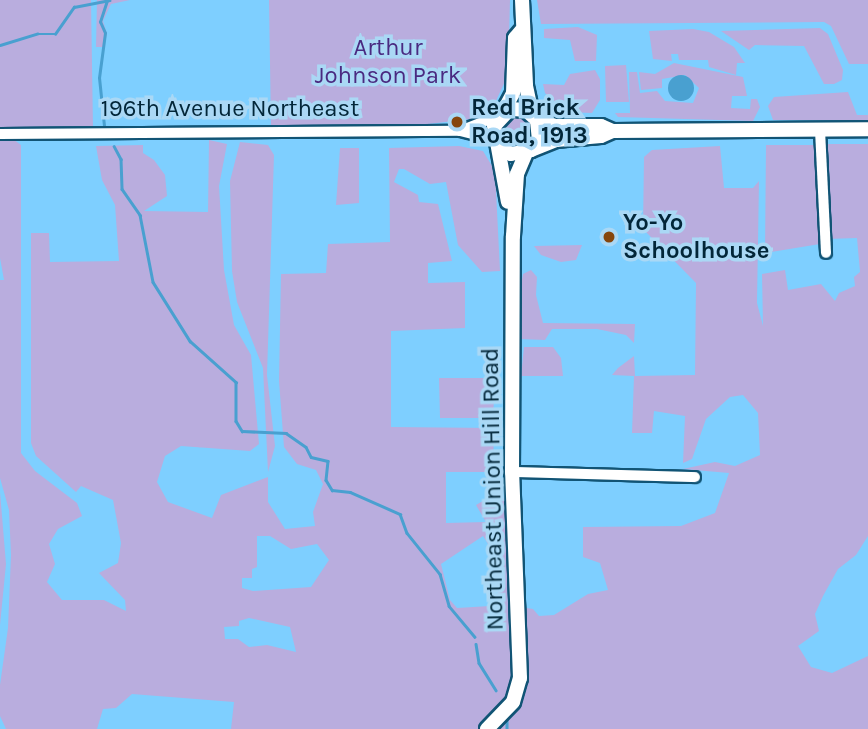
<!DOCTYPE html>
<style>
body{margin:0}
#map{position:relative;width:868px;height:729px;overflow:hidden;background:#7ecfff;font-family:Karla,sans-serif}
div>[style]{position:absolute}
.green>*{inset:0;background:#b9adde}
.round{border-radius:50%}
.water>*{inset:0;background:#49a0d0}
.stream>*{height:2.5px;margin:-1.25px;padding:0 1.25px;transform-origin:1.25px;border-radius:1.25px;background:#49a0d0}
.roads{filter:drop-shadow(2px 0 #115475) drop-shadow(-2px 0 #115475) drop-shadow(0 2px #115475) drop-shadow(0 -2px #115475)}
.street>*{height:10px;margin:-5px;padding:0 5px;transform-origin:5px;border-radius:5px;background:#fff}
.secondary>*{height:14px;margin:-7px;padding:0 7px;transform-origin:7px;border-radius:7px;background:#fff}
.dots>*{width:19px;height:19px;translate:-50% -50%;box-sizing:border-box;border:4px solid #aad8f5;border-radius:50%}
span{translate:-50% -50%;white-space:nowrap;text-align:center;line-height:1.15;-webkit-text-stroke:7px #aad8f5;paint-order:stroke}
.park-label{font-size:24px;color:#4a2a81}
.poi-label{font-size:24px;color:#022638;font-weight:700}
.left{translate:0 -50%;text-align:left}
.street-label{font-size:24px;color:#022638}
</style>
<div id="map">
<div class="green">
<i style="clip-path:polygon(0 0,91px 0,93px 129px,0 130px)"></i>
<i style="clip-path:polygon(97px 0,130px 0,111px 4px,103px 21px,107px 34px,103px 47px,96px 47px)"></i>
<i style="clip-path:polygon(269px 0,510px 0,508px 75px,494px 105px,472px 119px,410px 126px,271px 127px)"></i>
<i style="clip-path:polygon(537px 0,868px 0,868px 64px,849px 64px,831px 26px,824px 22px,541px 24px)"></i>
<i style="clip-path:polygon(578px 27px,597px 35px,596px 61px,575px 61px,570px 40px,544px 38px,544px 29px)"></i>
<i style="clip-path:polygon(820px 28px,828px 34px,843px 70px,842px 80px,834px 84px,824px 84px,804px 46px,755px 45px,749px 50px,721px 31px)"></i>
<i style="clip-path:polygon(693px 29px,709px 32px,734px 47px,745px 63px,737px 63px,736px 75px,709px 67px,708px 60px,679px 60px,678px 54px,671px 54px,672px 61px,653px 59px,649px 31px)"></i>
<i style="clip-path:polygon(674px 63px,743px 77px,747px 96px,732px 96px,731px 108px,750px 109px,751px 99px,757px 99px,760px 107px,753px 121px,618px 117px,615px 113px,630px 113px,629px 72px,637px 72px,640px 93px,657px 91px,665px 101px,693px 103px,699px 88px,685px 75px,662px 79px,662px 88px,641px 90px,639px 72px,655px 74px)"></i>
<i style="clip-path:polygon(626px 65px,629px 102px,606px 102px,605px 66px)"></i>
<i style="clip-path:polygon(595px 70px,600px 79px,600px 100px,592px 113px,565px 112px,545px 93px,543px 84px,564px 85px,570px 74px)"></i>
<i style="clip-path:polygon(848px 92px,857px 115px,868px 115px,868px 120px,773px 120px,768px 106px,774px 97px)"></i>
<i class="round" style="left:503px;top:117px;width:30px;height:30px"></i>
<i style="clip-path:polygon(evenodd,0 139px,13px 139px,21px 145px,21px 453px,35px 471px,77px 503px,82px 516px,58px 529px,49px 544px,55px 564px,47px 582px,62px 600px,104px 600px,126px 611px,125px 600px,99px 573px,118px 563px,121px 543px,113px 500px,81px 486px,76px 492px,36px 456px,31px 443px,31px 233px,49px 233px,50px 262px,119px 261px,115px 205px,102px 180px,96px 146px,143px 145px,143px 153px,154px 160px,165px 175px,167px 196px,144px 211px,208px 212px,209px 140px,227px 144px,219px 186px,224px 270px,234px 325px,251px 355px,259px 444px,250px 451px,181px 446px,165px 456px,157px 482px,168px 502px,212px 518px,221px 495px,268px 477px,268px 502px,285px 529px,315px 526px,313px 512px,323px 484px,316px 470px,297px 464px,284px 447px,279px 381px,281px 274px,326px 273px,328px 244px,390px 242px,389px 148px,459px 146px,483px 151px,495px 171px,500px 271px,482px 272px,458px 245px,446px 182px,430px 184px,404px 169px,399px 169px,394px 182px,418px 195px,419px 202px,438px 204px,452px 261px,428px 263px,428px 283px,465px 282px,465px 328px,391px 331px,391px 427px,494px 428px,493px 472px,446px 472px,446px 523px,486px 522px,476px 505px,493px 495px,505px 499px,508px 605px,533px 609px,539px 616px,554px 615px,588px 594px,608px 590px,600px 563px,583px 557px,583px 527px,681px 526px,715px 513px,729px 473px,683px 469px,715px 462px,735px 466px,760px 455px,758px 413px,743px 395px,730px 397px,706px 419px,692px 459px,683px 463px,685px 416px,654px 411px,652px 433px,632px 433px,634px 376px,612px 375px,618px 368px,634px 356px,635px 376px,695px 375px,696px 283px,643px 229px,644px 157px,652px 150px,720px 146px,724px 188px,753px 188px,759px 181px,757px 303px,763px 326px,762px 274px,785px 270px,788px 290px,821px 284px,835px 301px,839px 293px,855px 286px,854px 277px,860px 272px,857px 238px,827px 239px,824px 144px,868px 144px,868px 536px,856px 555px,838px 569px,823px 596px,815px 614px,819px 631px,798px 646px,811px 667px,832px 673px,868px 656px,868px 729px,231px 729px,234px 702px,132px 694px,116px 708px,103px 709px,97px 729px,6px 729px,0 716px,0 685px,8px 628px,11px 555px,9px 510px,0 478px,0 280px,4px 280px,0 258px,0 139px,257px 536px,270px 536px,291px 549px,317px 544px,329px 560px,311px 587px,253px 591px,242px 588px,242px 578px,252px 578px,252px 569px,257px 567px,257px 536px,0 139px,483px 536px,497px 558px,498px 593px,490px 606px,457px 608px,450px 600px,441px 564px,483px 536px,0 139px,249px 618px,290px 627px,296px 652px,267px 645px,249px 647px,238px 639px,225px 639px,224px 627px,239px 626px,239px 621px,249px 618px)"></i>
<i style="clip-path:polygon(240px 142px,268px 145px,274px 155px,267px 375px,275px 446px,268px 472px,263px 368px,237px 302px,232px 271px,230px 181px)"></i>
<i style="clip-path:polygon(766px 145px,817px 145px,820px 244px,765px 253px)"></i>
<i style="clip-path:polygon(340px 148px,359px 148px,359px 203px,336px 205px)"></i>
<i style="clip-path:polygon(582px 245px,576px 260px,561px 262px,541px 255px,534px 246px)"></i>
<i style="clip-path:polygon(531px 270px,537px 277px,536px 295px,543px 323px,635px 324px,634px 343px,626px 335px,597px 329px,552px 329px,545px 340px,520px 339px,520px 291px,523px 274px)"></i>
<i style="clip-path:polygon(524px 347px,553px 347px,561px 358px,563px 376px,521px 376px)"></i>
<i style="clip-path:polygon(439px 378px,495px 378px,493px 418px,440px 418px)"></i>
<i style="clip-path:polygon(0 492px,6px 564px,0 625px)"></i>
</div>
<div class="water">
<i class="round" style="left:668px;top:75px;width:26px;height:26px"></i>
</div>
<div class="stream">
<i style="left:0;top:45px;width:39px;rotate:-17deg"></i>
<i style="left:37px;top:34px;width:18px"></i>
<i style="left:55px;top:34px;width:33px;rotate:-55deg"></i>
<i style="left:74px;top:7px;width:36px;rotate:-11deg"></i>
<i style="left:104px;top:126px;width:48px;rotate:-95.9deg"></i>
<i style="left:99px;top:78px;width:45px;rotate:-82.4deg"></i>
<i style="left:105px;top:33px;width:12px;rotate:-114deg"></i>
<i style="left:100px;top:22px;width:23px;rotate:-72deg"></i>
<i style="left:114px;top:146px;width:15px;rotate:62deg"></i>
<i style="left:121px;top:159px;width:30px;rotate:88deg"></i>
<i style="left:122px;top:189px;width:32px;rotate:55deg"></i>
<i style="left:140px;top:215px;width:68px;rotate:79deg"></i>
<i style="left:153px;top:282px;width:70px;rotate:57.9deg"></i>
<i style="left:190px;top:341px;width:62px;rotate:41.7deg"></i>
<i style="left:236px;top:382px;width:39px;rotate:90deg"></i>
<i style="left:236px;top:421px;width:12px;rotate:59deg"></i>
<i style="left:242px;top:431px;width:44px;rotate:2.6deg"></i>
<i style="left:286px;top:433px;width:24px;rotate:35deg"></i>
<i style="left:306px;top:447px;width:11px;rotate:63deg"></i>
<i style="left:311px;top:457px;width:17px;rotate:13deg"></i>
<i style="left:328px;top:461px;width:19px;rotate:96deg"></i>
<i style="left:326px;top:480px;width:12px;rotate:59deg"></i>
<i style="left:332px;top:490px;width:18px;rotate:6deg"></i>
<i style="left:350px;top:492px;width:55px;rotate:23.7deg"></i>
<i style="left:400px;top:514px;width:20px;rotate:70deg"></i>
<i style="left:407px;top:533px;width:53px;rotate:51.2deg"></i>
<i style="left:440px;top:574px;width:33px;rotate:74deg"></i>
<i style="left:449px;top:606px;width:40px;rotate:50deg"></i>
<i style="left:476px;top:644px;width:19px;rotate:81deg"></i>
<i style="left:479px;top:663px;width:32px;rotate:58deg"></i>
<i style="left:507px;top:718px;width:11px;rotate:90deg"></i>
</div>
<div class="roads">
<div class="street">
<i style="left:820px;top:130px;width:123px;rotate:87.2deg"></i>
<i style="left:460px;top:131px;width:43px;rotate:-21.8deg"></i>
<i style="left:0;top:134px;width:460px;rotate:-0.4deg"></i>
<i style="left:460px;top:131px;width:36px;rotate:14deg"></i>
<i style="left:512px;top:472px;width:183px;rotate:1.6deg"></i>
</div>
<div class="secondary">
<i style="left:522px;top:0;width:86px;rotate:87.3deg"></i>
<i style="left:526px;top:86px;width:29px;rotate:78deg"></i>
<i style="left:503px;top:112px;width:21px;rotate:-62deg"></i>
<i style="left:513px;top:93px;width:55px;rotate:-87.9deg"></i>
<i style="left:515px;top:38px;width:9px;rotate:-49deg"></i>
<i style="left:537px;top:120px;width:19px;rotate:18deg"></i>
<i style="left:555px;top:126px;width:46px"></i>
<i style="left:601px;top:126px;width:13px;rotate:23deg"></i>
<i style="left:613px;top:131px;width:255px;rotate:-0.4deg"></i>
<i style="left:498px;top:146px;width:15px;rotate:32deg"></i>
<i style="left:511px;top:154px;width:20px;rotate:-11deg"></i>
<i style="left:531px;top:150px;width:13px;rotate:-51deg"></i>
<i style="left:539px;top:140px;width:20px;rotate:-96deg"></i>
<i style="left:537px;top:120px;width:15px;rotate:-138deg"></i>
<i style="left:526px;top:110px;width:16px;rotate:-176deg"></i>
<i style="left:510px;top:109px;width:23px;rotate:133deg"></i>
<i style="left:494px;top:126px;width:77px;rotate:79.6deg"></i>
<i style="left:531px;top:150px;width:27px;rotate:-22deg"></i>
<i style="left:556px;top:140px;width:45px;rotate:-5.1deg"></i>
<i style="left:601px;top:136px;width:13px;rotate:-23deg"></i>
<i style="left:487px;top:729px;width:37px;rotate:-46deg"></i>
<i style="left:513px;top:702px;width:25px;rotate:-74deg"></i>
<i style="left:520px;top:678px;width:206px;rotate:-92.2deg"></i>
<i style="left:512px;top:472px;width:236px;rotate:-89.8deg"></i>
<i style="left:513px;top:236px;width:62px;rotate:-86.3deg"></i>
<i style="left:517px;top:174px;width:23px;rotate:-67deg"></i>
</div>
</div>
<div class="dots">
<i style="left:457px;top:122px;background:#86460c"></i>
<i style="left:609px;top:237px;background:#86460c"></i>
</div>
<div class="park-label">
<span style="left:388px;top:62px">Arthur<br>Johnson Park</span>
</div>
<div class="poi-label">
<span class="left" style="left:471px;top:122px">Red Brick<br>Road, 1913</span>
<span class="left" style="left:623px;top:237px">Yo-Yo<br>Schoolhouse</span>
</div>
<div class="street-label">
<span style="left:230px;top:109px">196th Avenue Northeast</span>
<span style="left:493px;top:489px;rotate:-91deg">Northeast Union Hill Road</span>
</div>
</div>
